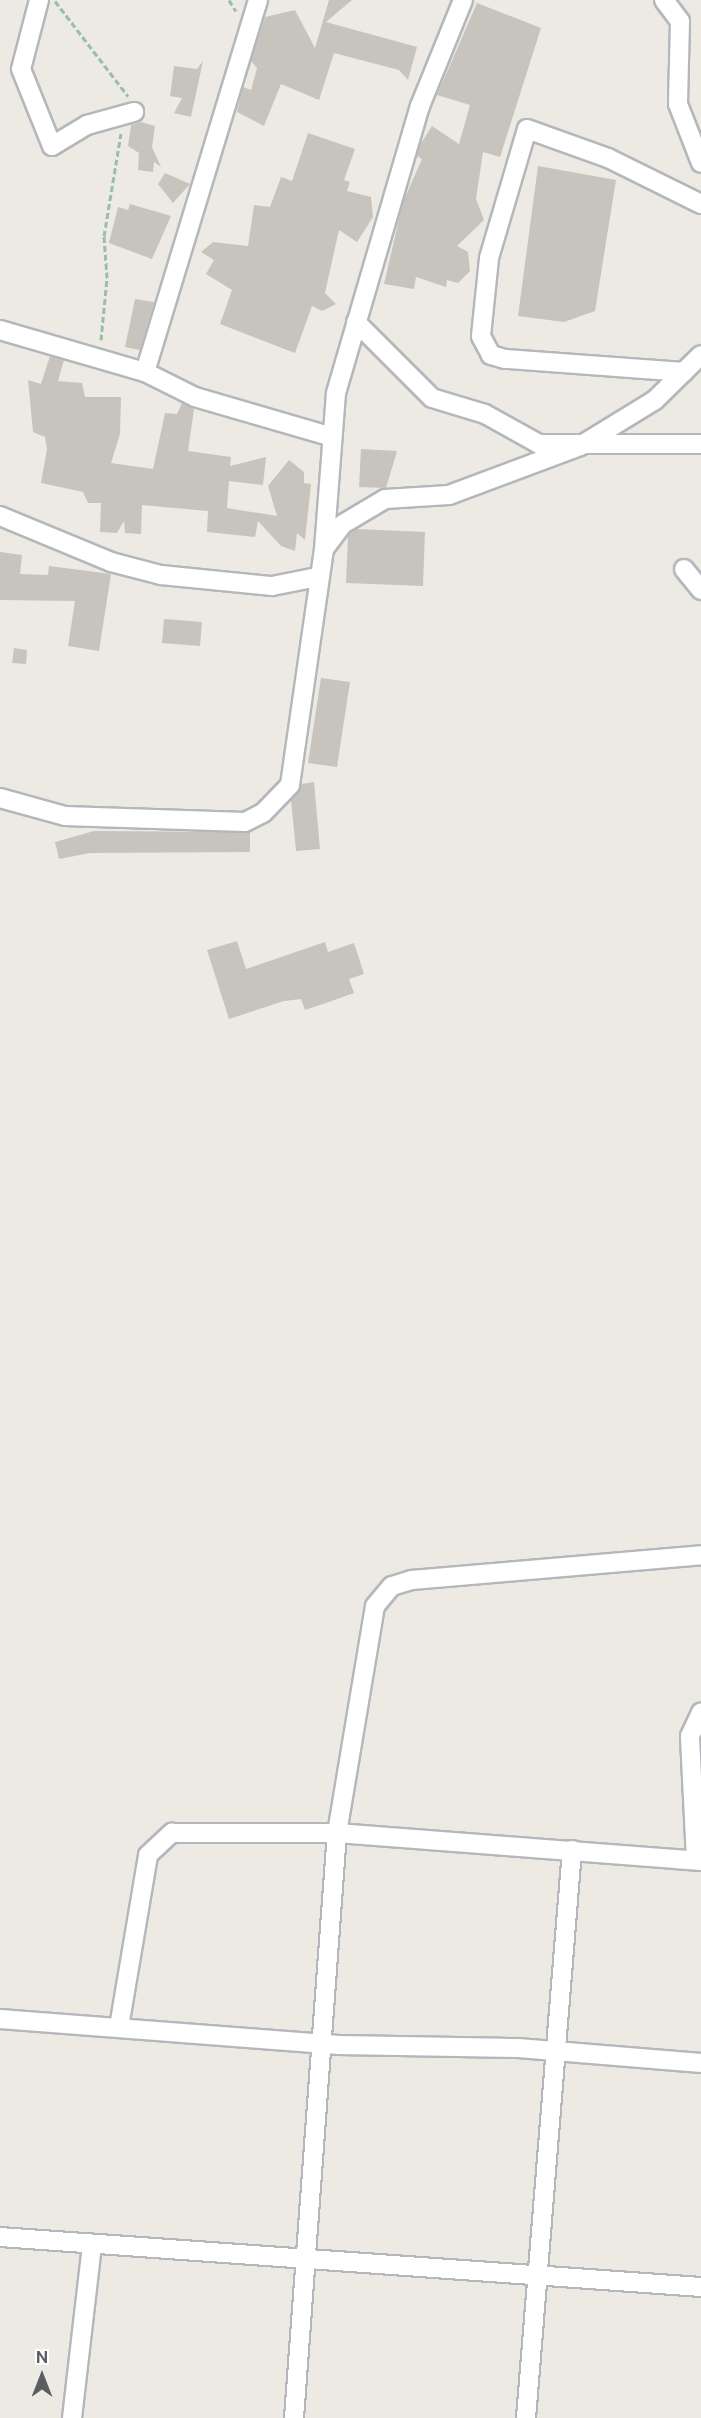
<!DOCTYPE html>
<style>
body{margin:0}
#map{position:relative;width:701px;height:2418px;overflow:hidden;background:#eceae2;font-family:"Public Sans",sans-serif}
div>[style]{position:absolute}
.building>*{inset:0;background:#c7c4be}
.path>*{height:3px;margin-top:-1.5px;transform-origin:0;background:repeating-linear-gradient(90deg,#98bfa8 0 6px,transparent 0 9px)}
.roads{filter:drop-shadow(2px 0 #b4b7bb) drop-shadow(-2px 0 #b4b7bb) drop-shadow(0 2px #b4b7bb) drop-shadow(0 -2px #b4b7bb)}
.minor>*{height:18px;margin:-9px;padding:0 9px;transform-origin:9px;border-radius:9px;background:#fff}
span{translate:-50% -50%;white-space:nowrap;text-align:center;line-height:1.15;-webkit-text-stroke:4.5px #fff;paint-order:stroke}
.north{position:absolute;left:12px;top:2346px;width:60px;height:60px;-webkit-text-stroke:4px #fff;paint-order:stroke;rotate:0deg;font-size:16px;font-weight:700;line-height:24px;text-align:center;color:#5a5d61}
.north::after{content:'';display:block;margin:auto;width:21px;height:27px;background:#5a5d61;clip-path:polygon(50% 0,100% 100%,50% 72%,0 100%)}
</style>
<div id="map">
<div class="building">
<i style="clip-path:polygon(329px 0,352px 0,326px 22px,417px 47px,408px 80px,399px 70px,334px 53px,319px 100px,281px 84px,264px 126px,237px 112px,243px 87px,251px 90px,257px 68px,251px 61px,265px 17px,295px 10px,315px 48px)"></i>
<i style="clip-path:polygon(477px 3px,541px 28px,500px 157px,483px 152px,476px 199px,484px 220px,457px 246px,468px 252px,470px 271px,458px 283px,447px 280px,446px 287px,416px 277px,414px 289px,384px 284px,403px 202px,422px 159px,417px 156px,420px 145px,432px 126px,459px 144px,470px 105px,437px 95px)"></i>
<i style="clip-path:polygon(203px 61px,191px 117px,174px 113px,182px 98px,170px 96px,174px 66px,197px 69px)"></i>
<i style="clip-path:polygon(141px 122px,155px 126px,152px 147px,161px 167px,154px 162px,153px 172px,138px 170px,139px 153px,128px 146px,131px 125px)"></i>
<i style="clip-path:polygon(308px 133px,355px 149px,344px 180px,350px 182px,347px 191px,371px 197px,373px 217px,357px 242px,339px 230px,325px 293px,336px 304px,322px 311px,312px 306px,295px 353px,220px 324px,232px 290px,206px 274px,214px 260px,201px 252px,213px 242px,248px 246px,254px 205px,270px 207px,281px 177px,292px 181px)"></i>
<i style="clip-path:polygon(538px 166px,616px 180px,595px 311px,564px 322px,518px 316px)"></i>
<i style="clip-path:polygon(165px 173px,190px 184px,173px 203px,158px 184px)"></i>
<i style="clip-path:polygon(130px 204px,171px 216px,152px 259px,109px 243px,118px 207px,128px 210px)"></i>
<i style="clip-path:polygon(135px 299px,154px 302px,140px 350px,125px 347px)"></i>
<i style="clip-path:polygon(50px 356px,64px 360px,58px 381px,82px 383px,85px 397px,121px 397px,120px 434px,111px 463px,153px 469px,165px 413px,177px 414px,182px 403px,194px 409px,188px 451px,231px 457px,230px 466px,266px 457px,263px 485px,229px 481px,227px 508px,277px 516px,268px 486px,289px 460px,304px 472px,304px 483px,311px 484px,305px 540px,297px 533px,295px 551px,281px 546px,258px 521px,255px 537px,207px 532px,208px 511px,142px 505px,141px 534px,125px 533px,124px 521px,117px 533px,100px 532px,101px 503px,88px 503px,83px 492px,41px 483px,47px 449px,45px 437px,33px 432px,28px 380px,41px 384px)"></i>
<i style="clip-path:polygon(361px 449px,397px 451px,386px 488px,359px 487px)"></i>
<i style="clip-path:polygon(356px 529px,425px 532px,423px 586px,346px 583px,348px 536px)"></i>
<i style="clip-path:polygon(0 552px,22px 555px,20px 574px,48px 575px,49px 566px,111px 574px,99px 651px,68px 646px,75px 601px,0 600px)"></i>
<i style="clip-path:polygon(164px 619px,202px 622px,200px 646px,162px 643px)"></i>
<i style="clip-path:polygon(14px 648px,27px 650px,26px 664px,12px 663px)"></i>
<i style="clip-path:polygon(321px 678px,350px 682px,337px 767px,308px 763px)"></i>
<i style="clip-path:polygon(314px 782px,320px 849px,296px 851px,291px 800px,302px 784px)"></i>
<i style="clip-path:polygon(94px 831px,250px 832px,250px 852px,90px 853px,59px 859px,55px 842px)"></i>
<i style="clip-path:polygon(237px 941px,246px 969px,325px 942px,328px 952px,354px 943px,364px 974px,349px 979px,354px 993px,326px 1003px,305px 1010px,301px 999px,284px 1001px,229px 1019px,207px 950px)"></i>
</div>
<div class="path">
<i style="left:229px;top:0;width:13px;rotate:58deg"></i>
<i style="left:55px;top:1px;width:120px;rotate:52.5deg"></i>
<i style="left:101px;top:340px;width:62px;rotate:-84.5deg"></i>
<i style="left:107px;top:278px;width:42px;rotate:-94.1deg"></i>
<i style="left:104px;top:236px;width:104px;rotate:-80.6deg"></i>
</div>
<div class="roads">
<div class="minor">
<i style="left:39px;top:0;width:71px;rotate:104.6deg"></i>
<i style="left:21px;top:69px;width:83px;rotate:68.1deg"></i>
<i style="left:52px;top:146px;width:41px;rotate:-31deg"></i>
<i style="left:87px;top:125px;width:49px;rotate:-15.5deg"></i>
<i style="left:664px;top:0;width:26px;rotate:53deg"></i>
<i style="left:680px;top:21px;width:83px;rotate:91.4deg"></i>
<i style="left:678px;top:104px;width:63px;rotate:68.7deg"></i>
<i style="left:356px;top:322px;width:107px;rotate:45deg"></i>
<i style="left:432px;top:398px;width:55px;rotate:16.8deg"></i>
<i style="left:485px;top:414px;width:62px;rotate:29.1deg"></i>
<i style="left:539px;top:444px;width:162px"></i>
<i style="left:0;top:330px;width:151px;rotate:16.2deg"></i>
<i style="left:145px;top:372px;width:56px;rotate:26.6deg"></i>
<i style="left:195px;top:397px;width:140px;rotate:16.2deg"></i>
<i style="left:145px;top:372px;width:389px;rotate:-73.1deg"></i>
<i style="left:684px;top:372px;width:179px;rotate:-175.8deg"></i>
<i style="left:505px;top:359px;width:15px;rotate:-164deg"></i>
<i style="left:491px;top:355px;width:21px;rotate:-118deg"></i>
<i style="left:481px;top:336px;width:78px;rotate:-84.1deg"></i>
<i style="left:489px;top:258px;width:134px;rotate:-73.6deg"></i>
<i style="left:527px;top:129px;width:86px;rotate:19.7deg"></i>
<i style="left:608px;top:158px;width:104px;rotate:26.3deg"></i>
<i style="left:0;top:516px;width:120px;rotate:22.5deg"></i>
<i style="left:111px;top:562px;width:52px;rotate:14.6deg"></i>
<i style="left:161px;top:575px;width:112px;rotate:5.7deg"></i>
<i style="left:272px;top:586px;width:47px;rotate:-11.1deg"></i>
<i style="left:324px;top:549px;width:31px;rotate:-53deg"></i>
<i style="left:343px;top:524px;width:49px;rotate:-30.8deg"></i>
<i style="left:385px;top:499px;width:64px;rotate:-3.6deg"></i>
<i style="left:449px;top:495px;width:140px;rotate:-20.5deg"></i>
<i style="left:580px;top:446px;width:88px;rotate:-31.5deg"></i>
<i style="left:655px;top:400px;width:64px;rotate:-44.4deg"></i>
<i style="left:684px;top:569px;width:27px;rotate:51deg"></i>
<i style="left:0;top:798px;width:67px;rotate:15.5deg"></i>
<i style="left:65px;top:816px;width:180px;rotate:1.9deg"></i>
<i style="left:245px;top:822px;width:20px;rotate:-27deg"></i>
<i style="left:263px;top:813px;width:39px;rotate:-46deg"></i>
<i style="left:290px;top:785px;width:238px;rotate:-81.8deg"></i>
<i style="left:324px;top:549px;width:156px;rotate:-85.6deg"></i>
<i style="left:336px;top:393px;width:299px;rotate:-73.7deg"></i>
<i style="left:420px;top:106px;width:114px;rotate:-67.9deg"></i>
<i style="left:696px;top:1860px;width:124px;rotate:-92.8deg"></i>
<i style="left:690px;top:1736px;width:26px;rotate:-65deg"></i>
<i style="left:0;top:2019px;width:340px;rotate:4.4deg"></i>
<i style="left:339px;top:2045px;width:179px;rotate:1deg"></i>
<i style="left:518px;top:2048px;width:184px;rotate:4.7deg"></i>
<i style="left:119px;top:2027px;width:174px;rotate:-80.4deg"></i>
<i style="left:148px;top:1855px;width:33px;rotate:-43deg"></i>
<i style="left:172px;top:1833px;width:165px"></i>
<i style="left:337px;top:1833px;width:365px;rotate:4.4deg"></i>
<i style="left:0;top:2237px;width:703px;rotate:4.08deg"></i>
<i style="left:72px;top:2418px;width:174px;rotate:-83.4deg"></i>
<i style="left:294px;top:2418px;width:587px;rotate:-85.8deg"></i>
<i style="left:337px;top:1833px;width:230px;rotate:-80.5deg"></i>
<i style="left:375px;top:1606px;width:26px;rotate:-50deg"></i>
<i style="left:392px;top:1586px;width:21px;rotate:-17deg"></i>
<i style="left:412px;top:1580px;width:290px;rotate:-4.9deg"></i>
<i style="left:526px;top:2418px;width:570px;rotate:-85.37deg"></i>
</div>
</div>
<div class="north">N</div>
</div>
